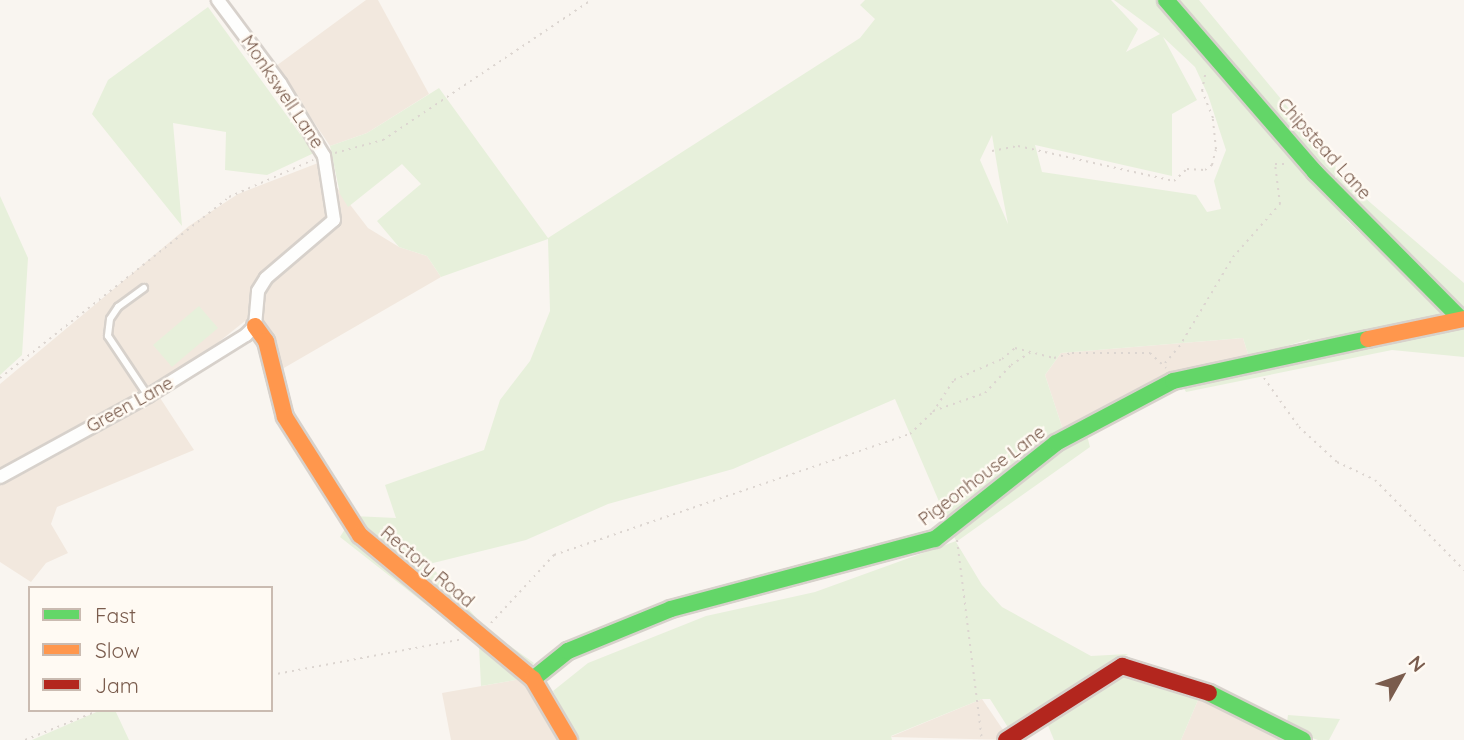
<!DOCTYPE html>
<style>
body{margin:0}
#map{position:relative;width:1464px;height:740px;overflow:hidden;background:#f9f5f0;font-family:Quicksand,sans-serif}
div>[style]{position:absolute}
.residential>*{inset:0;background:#f2e8de}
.green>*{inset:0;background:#e7f0db}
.path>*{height:2px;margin-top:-1px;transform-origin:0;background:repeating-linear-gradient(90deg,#dcd5d0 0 2px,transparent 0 7px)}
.roads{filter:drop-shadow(2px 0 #d7d1cb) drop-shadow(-2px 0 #d7d1cb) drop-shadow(0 2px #d7d1cb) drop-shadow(0 -2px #d7d1cb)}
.lane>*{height:6px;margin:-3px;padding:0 3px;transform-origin:3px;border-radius:3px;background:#fefefd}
.street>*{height:12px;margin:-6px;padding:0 6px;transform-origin:6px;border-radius:6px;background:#fefefd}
.fast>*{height:16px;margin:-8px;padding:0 8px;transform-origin:8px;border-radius:8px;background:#63d668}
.slow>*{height:16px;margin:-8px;padding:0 8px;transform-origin:8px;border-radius:8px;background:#ff974d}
.jam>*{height:16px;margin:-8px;padding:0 8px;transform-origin:8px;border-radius:8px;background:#b3261e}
span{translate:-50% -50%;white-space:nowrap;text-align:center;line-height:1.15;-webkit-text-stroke:5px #fffaf3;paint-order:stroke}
.street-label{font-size:18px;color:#7a5c4d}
.legend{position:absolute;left:28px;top:586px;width:245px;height:126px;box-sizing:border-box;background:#fffaf3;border:2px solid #cabbb1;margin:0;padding:9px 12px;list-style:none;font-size:21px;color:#7a5c4d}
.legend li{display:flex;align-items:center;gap:14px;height:35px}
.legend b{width:35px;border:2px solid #cabbb1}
.north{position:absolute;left:1366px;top:642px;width:70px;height:70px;-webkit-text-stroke:5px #fffaf3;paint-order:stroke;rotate:50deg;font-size:19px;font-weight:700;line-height:28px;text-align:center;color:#7a5c4d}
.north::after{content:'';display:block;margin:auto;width:24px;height:32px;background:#7a5c4d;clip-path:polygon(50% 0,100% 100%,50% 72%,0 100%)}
</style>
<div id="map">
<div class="residential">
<i style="clip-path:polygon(366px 0,378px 0,429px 94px,367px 133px,330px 146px,276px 66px)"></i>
<i style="clip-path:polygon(318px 163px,368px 228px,399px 247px,427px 256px,441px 277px,277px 372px,280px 359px,245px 321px,205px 353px,151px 384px,194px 450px,57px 507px,51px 524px,68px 553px,46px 563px,31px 582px,0 562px,0 384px,189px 226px,238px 194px)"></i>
<i style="clip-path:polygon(1243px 338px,1249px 357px,1064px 433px,1045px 375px,1061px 353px)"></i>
<i style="clip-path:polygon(521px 679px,562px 740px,451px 740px,442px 693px)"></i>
<i style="clip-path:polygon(1201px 693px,1283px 740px,1181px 740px)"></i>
<i style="clip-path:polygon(982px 699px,1010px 740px,890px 737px)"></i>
</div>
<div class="green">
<i style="clip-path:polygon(evenodd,865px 0,1111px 0,1138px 29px,1126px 52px,1160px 34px,1114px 0,1199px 0,1358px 192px,1464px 283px,1464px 357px,1392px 350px,1186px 392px,1182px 385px,1276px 363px,1310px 339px,1249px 357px,1243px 338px,1061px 353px,1045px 375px,1064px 433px,1087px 435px,1090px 447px,956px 542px,982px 585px,1002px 607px,1091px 656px,1128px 654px,1009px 729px,990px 699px,982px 699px,891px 736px,892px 740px,577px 740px,553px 691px,588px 663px,706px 616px,815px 592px,956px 541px,895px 399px,733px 469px,608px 504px,526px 540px,429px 564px,486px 629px,534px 663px,521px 679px,481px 686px,479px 646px,340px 537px,353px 516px,396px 518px,385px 485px,484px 450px,500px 400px,530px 361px,550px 311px,548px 239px,441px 277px,427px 256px,399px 247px,377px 221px,421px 184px,402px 164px,348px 207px,340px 194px,330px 146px,367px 133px,439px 88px,548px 238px,860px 38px,875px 19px,860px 5px,865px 0,1163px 37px,1195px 67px,1208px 95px,1226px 150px,1214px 181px,1221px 209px,1207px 212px,1196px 195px,1042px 172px,1035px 145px,1172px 176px,1172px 114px,1197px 100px,1163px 37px,865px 0,992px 135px,999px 177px,1008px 224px,980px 160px,992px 135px,865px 0,1341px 215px,1463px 306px,1463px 307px,1442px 311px,1341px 215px)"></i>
<i style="clip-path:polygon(208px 7px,314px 153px,267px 175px,225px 170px,226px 132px,173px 123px,182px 226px,92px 114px,108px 80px)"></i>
<i style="clip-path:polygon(0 196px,28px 258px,22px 355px,0 375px)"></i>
<i style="clip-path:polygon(199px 306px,218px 328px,172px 367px,153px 345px)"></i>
<i style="clip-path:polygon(1123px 672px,1201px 693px,1181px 740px,1054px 740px,1047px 723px)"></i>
<i style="clip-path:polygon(101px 710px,115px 710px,129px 740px,32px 740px)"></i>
<i style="clip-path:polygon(1288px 715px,1340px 719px,1329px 740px,1318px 740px,1286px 729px)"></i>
</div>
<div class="path">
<i style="left:992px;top:151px;width:26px;rotate:-11deg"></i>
<i style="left:1018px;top:146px;width:160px;rotate:12.6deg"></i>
<i style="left:1174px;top:181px;width:18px;rotate:-43deg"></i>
<i style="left:1187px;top:169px;width:18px;rotate:3deg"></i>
<i style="left:1205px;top:170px;width:9px;rotate:-36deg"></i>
<i style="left:1212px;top:165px;width:16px;rotate:-76deg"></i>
<i style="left:1216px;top:149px;width:31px;rotate:-96deg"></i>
<i style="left:1213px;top:118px;width:29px;rotate:-112deg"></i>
<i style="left:1202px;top:91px;width:21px;rotate:-79deg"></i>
<i style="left:335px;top:153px;width:50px;rotate:-15.2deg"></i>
<i style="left:383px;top:140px;width:251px;rotate:-33.9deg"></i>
<i style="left:1165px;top:363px;width:21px;rotate:-49deg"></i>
<i style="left:1179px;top:347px;width:105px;rotate:-59deg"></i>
<i style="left:1233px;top:257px;width:71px;rotate:-48.4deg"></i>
<i style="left:1280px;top:204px;width:40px;rotate:-97.1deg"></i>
<i style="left:1275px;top:164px;width:13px"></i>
<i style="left:0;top:378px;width:292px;rotate:-38.3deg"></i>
<i style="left:229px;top:197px;width:92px;rotate:-23.8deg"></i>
<i style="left:1264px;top:378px;width:60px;rotate:54.5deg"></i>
<i style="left:1299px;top:427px;width:52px;rotate:42.6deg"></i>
<i style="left:1337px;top:462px;width:42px;rotate:25.3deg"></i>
<i style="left:1375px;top:480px;width:127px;rotate:45.3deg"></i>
<i style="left:933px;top:411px;width:55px;rotate:-19.1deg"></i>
<i style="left:985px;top:393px;width:38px;rotate:-47deg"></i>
<i style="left:1011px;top:365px;width:24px;rotate:-33deg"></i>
<i style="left:957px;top:540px;width:202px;rotate:82.9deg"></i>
<i style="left:491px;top:623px;width:93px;rotate:-47.2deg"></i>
<i style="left:554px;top:555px;width:376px;rotate:-18.8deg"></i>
<i style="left:910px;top:434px;width:32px;rotate:-44deg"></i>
<i style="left:933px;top:412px;width:38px;rotate:-57deg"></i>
<i style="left:954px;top:380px;width:52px;rotate:-23.6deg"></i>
<i style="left:1002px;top:359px;width:17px;rotate:-40deg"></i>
<i style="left:1015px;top:348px;width:40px;rotate:14.4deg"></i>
<i style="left:1054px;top:358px;width:19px;rotate:-16deg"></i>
<i style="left:1072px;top:353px;width:78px"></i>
<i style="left:1150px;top:353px;width:22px;rotate:43deg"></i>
<i style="left:271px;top:675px;width:195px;rotate:-10.6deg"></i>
<i style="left:25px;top:740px;width:81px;rotate:-21.8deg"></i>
</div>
<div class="roads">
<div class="lane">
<i style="left:144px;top:288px;width:32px;rotate:144deg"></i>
<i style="left:118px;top:307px;width:14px;rotate:124deg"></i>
<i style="left:110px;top:319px;width:17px;rotate:97deg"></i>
<i style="left:108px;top:336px;width:72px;rotate:56.3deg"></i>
</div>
<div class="street">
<i style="left:0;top:477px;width:169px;rotate:-28.7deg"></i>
<i style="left:148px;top:396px;width:115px;rotate:-31.9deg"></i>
<i style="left:246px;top:335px;width:13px;rotate:-45deg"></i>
<i style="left:255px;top:326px;width:35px;rotate:-85deg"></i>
<i style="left:258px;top:291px;width:15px;rotate:-58deg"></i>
<i style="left:266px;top:278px;width:89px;rotate:-40.5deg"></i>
<i style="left:334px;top:220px;width:65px;rotate:-98.9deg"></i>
<i style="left:324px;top:156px;width:85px;rotate:-121.1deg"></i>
<i style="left:280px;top:83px;width:104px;rotate:-126.8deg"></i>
</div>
<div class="fast">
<i style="left:1166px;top:0;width:228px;rotate:49.1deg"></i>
<i style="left:1315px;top:172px;width:206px;rotate:45.2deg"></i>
<i style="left:533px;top:679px;width:45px;rotate:-38.7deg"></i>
<i style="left:568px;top:651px;width:111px;rotate:-22.2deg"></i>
<i style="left:671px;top:609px;width:273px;rotate:-14.9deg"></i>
<i style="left:935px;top:539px;width:154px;rotate:-38.4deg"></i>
<i style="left:1056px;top:443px;width:132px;rotate:-27.9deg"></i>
<i style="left:1173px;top:381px;width:199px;rotate:-12.2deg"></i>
<i style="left:1209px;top:693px;width:105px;rotate:26.6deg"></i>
</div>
<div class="slow">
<i style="left:255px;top:326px;width:19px;rotate:54deg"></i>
<i style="left:266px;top:341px;width:78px;rotate:76deg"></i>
<i style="left:285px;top:417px;width:140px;rotate:57.6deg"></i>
<i style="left:360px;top:535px;width:225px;rotate:39.8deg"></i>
<i style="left:533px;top:679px;width:71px;rotate:59.5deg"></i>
<i style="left:1368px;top:339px;width:98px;rotate:-11.8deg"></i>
</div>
<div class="jam">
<i style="left:1006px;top:740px;width:138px;rotate:-32.5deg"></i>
<i style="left:1122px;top:666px;width:91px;rotate:17.2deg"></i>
</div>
</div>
<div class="street-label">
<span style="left:282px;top:92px;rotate:56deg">Monkswell Lane</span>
<span style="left:1324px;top:149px;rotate:48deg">Chipstead Lane</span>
<span style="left:130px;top:405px;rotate:-29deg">Green Lane</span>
<span style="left:982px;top:476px;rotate:-37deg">Pigeonhouse Lane</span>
<span style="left:427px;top:567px;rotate:40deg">Rectory Road</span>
</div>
<ul class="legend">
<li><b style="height:9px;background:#63d668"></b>Fast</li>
<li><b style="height:9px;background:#ff974d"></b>Slow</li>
<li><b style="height:9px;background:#b3261e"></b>Jam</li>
</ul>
<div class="north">N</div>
</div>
